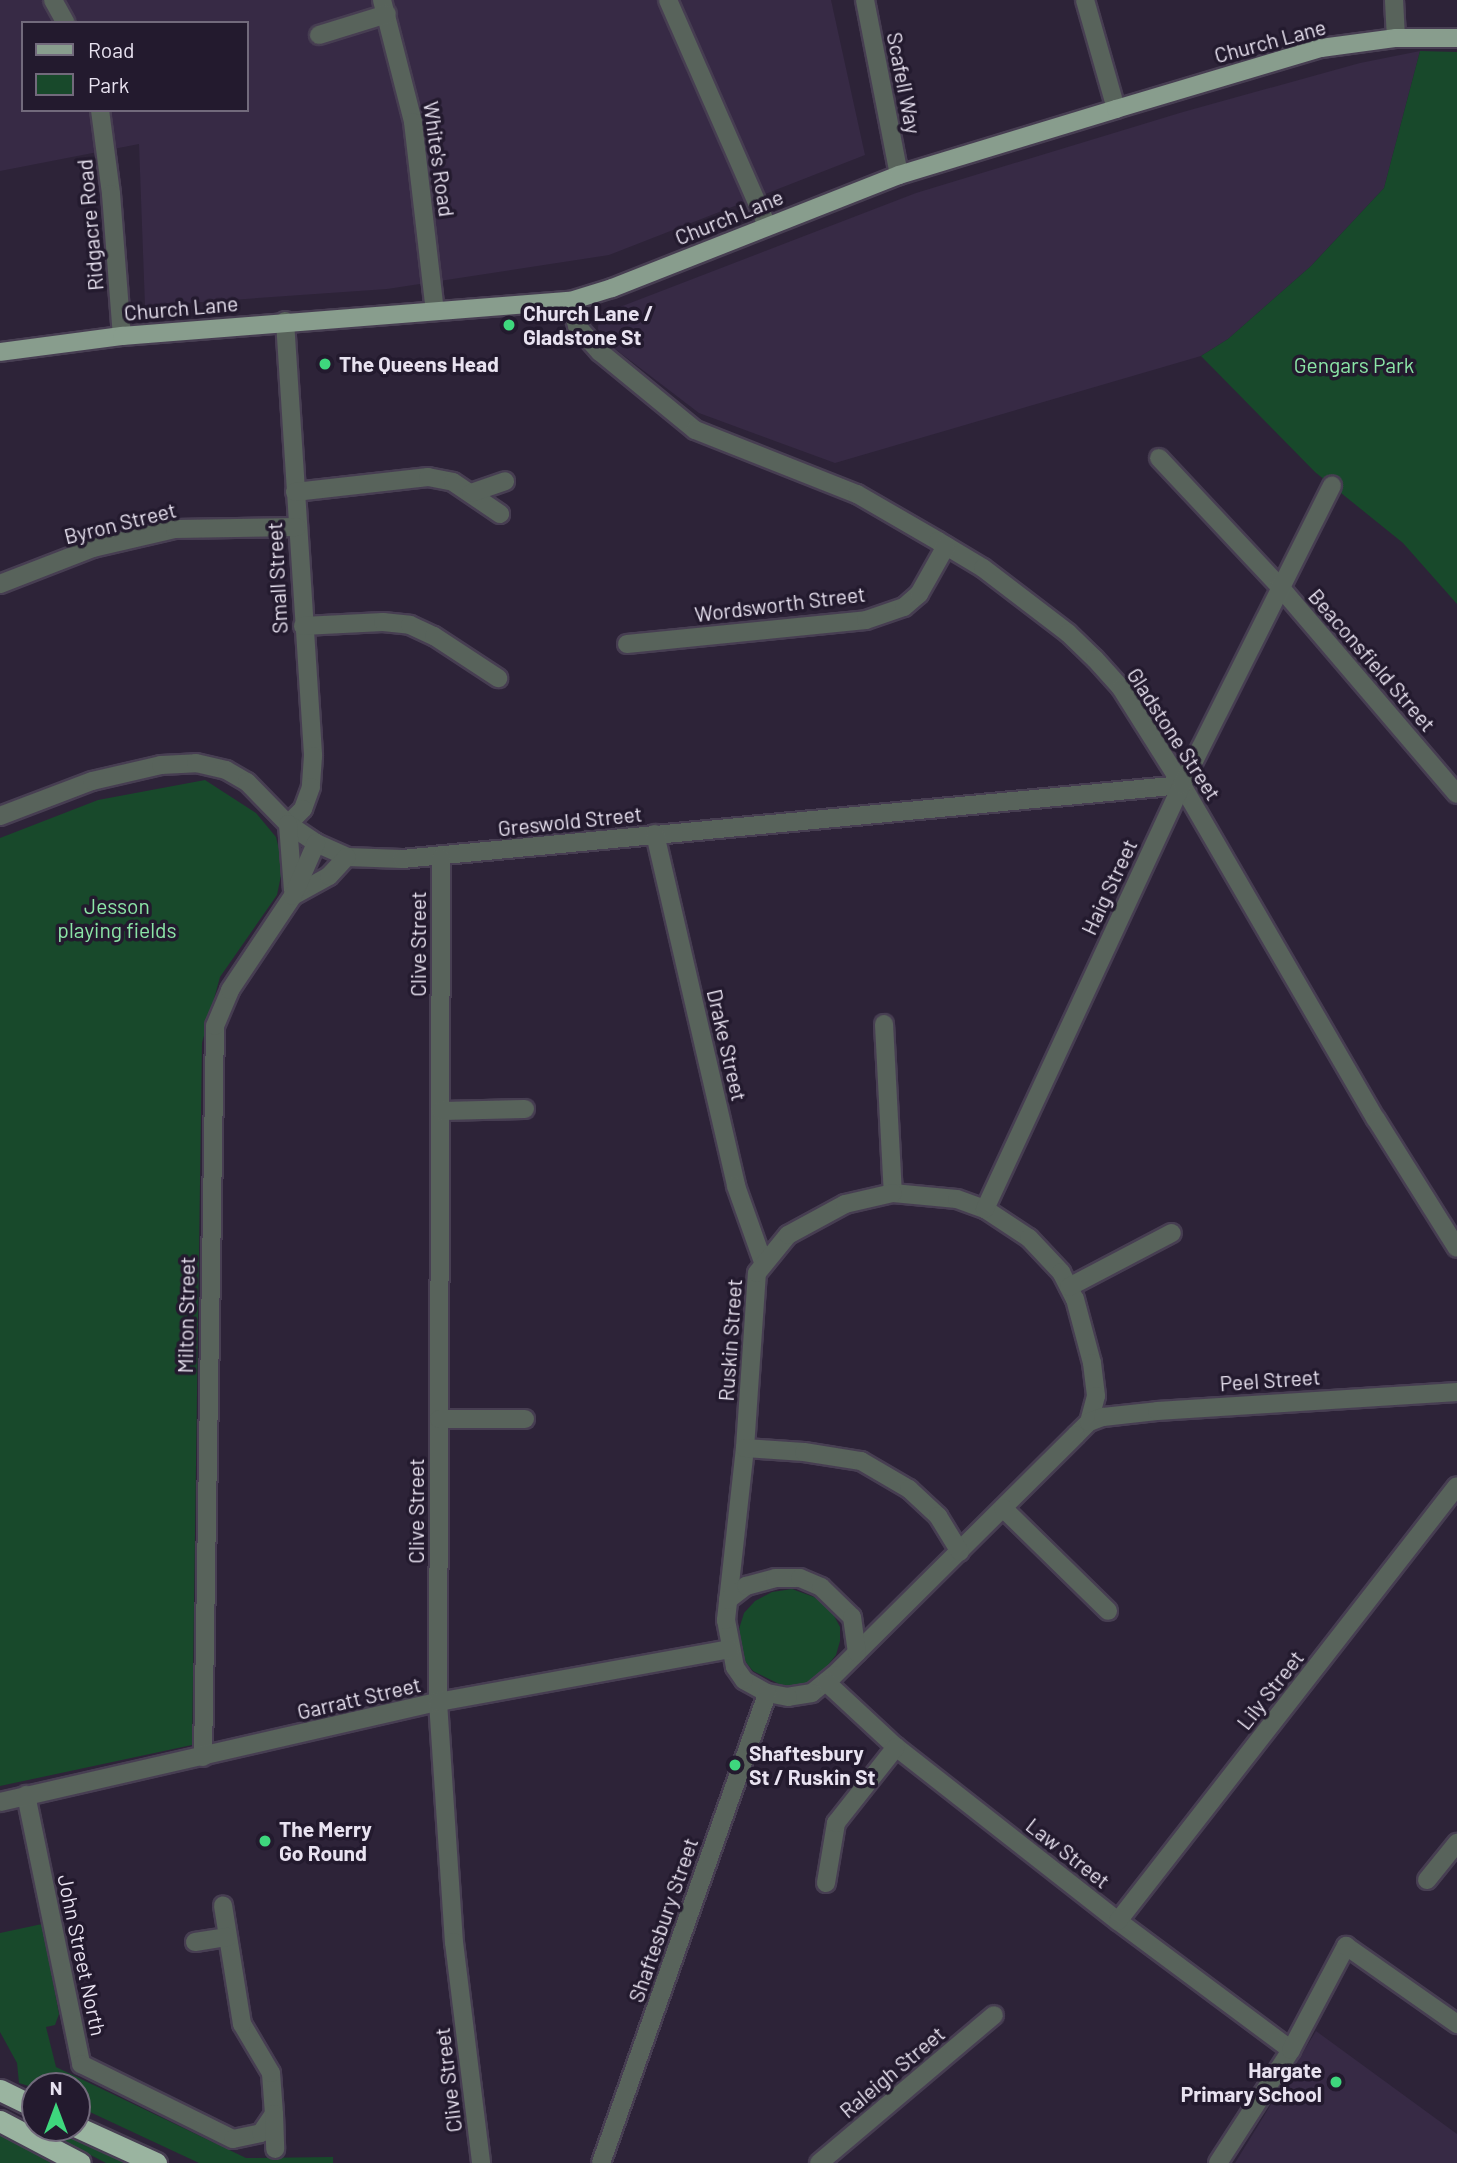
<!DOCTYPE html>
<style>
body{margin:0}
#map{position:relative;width:1457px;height:2163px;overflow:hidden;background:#2d2338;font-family:Barlow,sans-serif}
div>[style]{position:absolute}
.built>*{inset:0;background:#372a45}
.green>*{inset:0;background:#18492b}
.roads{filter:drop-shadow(2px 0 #473e52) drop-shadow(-2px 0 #473e52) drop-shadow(0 2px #473e52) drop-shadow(0 -2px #473e52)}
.minor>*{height:18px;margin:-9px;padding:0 9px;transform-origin:9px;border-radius:9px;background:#58635b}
.major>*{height:18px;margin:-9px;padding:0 9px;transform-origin:9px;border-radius:9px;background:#889d8d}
.highway>*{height:21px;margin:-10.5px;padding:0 10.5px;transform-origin:10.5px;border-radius:10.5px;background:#9ab4a0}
.dots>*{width:19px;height:19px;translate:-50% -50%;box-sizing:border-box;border:4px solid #231a2e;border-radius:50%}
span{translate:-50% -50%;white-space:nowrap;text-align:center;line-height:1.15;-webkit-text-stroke:7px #231a2e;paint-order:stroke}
.street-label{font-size:21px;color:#e8e2f0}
.poi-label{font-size:21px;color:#e8e2f0;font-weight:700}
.left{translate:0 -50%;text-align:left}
.right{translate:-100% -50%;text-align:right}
.park-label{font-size:21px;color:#8be5a7}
.legend{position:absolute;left:21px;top:21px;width:228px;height:91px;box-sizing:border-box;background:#231a2e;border:2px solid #726a7c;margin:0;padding:9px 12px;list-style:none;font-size:21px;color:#e8e2f0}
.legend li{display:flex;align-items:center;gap:14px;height:35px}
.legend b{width:35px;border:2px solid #726a7c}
.north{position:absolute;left:21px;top:2072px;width:70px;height:70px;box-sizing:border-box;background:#231a2e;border:2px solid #726a7c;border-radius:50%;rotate:0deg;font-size:19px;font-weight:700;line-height:28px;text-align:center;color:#e8e2f0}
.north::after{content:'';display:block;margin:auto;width:24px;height:32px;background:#3ed77d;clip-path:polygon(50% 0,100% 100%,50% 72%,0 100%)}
</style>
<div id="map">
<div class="built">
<i style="clip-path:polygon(evenodd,0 0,831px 0,865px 155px,609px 255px,387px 289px,145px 306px,139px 144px,0 171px,0 0,23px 23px,247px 23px,247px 110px,23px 110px,23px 23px)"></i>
<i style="clip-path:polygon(1420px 51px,1384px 188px,1311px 266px,1228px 339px,1201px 356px,835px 463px,699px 413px,606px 342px,598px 329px,599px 315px,916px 193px,1183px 112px,1360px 63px)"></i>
<i style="clip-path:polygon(1316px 2031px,1457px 2134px,1457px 2163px,1235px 2163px)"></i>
</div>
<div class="green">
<i style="clip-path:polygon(1420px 51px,1457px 52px,1457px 604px,1403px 543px,1315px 472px,1201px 356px,1228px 339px,1311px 266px,1384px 188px)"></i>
<i style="clip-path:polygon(205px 780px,256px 813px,276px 837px,283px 866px,277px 895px,220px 977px,202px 1043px,192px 1745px,0 1786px,0 838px,98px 800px)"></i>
<i style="clip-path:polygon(792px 1589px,814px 1597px,831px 1610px,840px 1627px,840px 1641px,836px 1655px,820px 1675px,806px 1684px,785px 1687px,753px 1671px,744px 1660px,739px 1629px,744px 1613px,755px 1601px,772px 1592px)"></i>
<i style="clip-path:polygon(42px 1924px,59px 2014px,55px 2025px,46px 2027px,56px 2067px,246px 2158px,333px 2157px,333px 2163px,199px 2163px,77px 2106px,77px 2086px,35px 2088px,19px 2083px,17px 2063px,0 2032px,0 1933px)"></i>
<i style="clip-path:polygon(38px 2128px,62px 2128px,135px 2163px,106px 2163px)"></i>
<i style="clip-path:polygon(0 2135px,54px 2163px,0 2163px)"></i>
</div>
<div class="roads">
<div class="minor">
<i style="left:53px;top:0;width:26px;rotate:61deg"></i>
<i style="left:382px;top:0;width:126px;rotate:75.7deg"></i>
<i style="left:413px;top:122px;width:190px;rotate:83.4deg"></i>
<i style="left:668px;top:0;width:246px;rotate:66.3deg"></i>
<i style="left:865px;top:0;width:178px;rotate:79deg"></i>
<i style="left:1085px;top:0;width:113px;rotate:74.1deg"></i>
<i style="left:1394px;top:0;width:38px;rotate:87deg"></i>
<i style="left:319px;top:35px;width:71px;rotate:-17.2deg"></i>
<i style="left:100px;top:110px;width:85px;rotate:82.5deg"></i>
<i style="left:111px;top:194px;width:142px;rotate:85.6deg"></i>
<i style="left:570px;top:301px;width:26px;rotate:74deg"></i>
<i style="left:577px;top:326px;width:35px;rotate:49deg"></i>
<i style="left:600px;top:352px;width:123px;rotate:39.4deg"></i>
<i style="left:695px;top:430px;width:174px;rotate:21.6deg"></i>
<i style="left:857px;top:494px;width:94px;rotate:30.1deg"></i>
<i style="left:938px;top:541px;width:52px;rotate:31deg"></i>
<i style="left:983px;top:568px;width:107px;rotate:37.4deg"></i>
<i style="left:1068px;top:633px;width:37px;rotate:44deg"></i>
<i style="left:1095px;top:659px;width:39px;rotate:48deg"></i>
<i style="left:1121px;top:688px;width:115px;rotate:57.8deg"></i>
<i style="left:1182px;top:785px;width:386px;rotate:59.9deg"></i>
<i style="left:1376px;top:1119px;width:152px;rotate:57.9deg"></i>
<i style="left:285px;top:321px;width:436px;rotate:86.3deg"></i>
<i style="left:313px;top:756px;width:31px;rotate:94deg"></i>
<i style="left:311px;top:787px;width:23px;rotate:110deg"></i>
<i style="left:303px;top:809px;width:21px;rotate:135deg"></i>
<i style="left:1159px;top:458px;width:177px;rotate:46.8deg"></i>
<i style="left:1280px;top:587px;width:272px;rotate:49.5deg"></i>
<i style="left:295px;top:492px;width:134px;rotate:-6.4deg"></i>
<i style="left:428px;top:477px;width:25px;rotate:11deg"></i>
<i style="left:453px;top:482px;width:57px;rotate:34.2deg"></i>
<i style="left:471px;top:493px;width:36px;rotate:-19deg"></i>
<i style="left:0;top:584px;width:100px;rotate:-21.2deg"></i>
<i style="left:93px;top:548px;width:84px;rotate:-13deg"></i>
<i style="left:175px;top:529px;width:122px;rotate:-0.9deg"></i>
<i style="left:303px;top:626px;width:80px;rotate:-2.9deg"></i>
<i style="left:383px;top:622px;width:27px;rotate:6deg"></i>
<i style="left:410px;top:625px;width:26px;rotate:25deg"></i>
<i style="left:434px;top:636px;width:77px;rotate:33.3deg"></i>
<i style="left:627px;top:644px;width:240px;rotate:-5.7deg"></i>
<i style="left:866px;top:620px;width:40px;rotate:-18.9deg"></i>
<i style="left:904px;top:607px;width:20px;rotate:-41deg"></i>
<i style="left:919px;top:594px;width:55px;rotate:-60.6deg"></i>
<i style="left:0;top:816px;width:98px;rotate:-20.8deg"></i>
<i style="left:92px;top:781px;width:71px;rotate:-13.1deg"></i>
<i style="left:161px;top:765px;width:35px;rotate:-3deg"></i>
<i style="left:196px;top:763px;width:31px;rotate:13deg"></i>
<i style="left:226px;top:770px;width:24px;rotate:30deg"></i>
<i style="left:247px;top:782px;width:59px;rotate:45.7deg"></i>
<i style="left:288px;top:824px;width:34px;rotate:34deg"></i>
<i style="left:316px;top:843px;width:34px;rotate:24deg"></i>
<i style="left:347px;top:857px;width:55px;rotate:2.1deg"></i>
<i style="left:402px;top:859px;width:784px;rotate:-5.42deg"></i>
<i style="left:288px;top:824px;width:66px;rotate:85.7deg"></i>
<i style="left:655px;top:834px;width:361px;rotate:77deg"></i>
<i style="left:736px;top:1186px;width:81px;rotate:70.4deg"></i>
<i style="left:441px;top:858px;width:844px;rotate:90.2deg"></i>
<i style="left:438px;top:1702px;width:241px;rotate:86.2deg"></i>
<i style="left:454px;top:1942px;width:223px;rotate:83deg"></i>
<i style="left:293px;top:896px;width:41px;rotate:-29.1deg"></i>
<i style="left:329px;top:876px;width:26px;rotate:-47deg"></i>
<i style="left:884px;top:1024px;width:169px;rotate:87deg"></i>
<i style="left:441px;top:1111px;width:84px;rotate:-1.4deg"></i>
<i style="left:893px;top:1193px;width:64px;rotate:5.4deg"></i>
<i style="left:957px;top:1199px;width:30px;rotate:20deg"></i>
<i style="left:985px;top:1209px;width:53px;rotate:33.4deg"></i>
<i style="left:1029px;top:1238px;width:47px;rotate:46.7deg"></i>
<i style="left:1061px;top:1272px;width:30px;rotate:63deg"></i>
<i style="left:1075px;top:1299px;width:66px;rotate:75.1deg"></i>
<i style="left:1092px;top:1363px;width:33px;rotate:83deg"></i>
<i style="left:1096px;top:1396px;width:27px;rotate:105deg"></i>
<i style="left:1089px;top:1422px;width:18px;rotate:135deg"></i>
<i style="left:1076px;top:1435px;width:341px;rotate:135.2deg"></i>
<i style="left:834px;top:1675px;width:28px;rotate:141deg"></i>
<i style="left:812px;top:1693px;width:24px;rotate:171deg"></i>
<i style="left:788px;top:1697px;width:21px;rotate:-169deg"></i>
<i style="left:767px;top:1693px;width:26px;rotate:-151deg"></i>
<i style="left:744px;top:1680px;width:16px;rotate:-125deg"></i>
<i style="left:735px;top:1667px;width:48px;rotate:-100.8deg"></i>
<i style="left:726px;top:1620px;width:173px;rotate:-83.7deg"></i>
<i style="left:745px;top:1448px;width:175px;rotate:-86.1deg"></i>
<i style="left:757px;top:1273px;width:49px;rotate:-50.8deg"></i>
<i style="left:788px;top:1235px;width:65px;rotate:-28.5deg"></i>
<i style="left:845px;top:1204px;width:49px;rotate:-12.9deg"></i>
<i style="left:985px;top:1209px;width:468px;rotate:-65.1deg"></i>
<i style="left:1182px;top:785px;width:335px;rotate:-63.4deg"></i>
<i style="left:1069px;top:1287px;width:116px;rotate:-27.7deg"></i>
<i style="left:439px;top:1419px;width:86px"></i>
<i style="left:1089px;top:1422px;width:15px;rotate:-20deg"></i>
<i style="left:1103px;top:1417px;width:54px;rotate:-6.3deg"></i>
<i style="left:1157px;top:1411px;width:301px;rotate:-3.6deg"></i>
<i style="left:745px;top:1448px;width:59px;rotate:3.9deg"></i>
<i style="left:804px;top:1452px;width:58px;rotate:9deg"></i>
<i style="left:861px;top:1461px;width:56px;rotate:30.3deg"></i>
<i style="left:909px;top:1489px;width:40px;rotate:43deg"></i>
<i style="left:938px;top:1516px;width:42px;rotate:58.6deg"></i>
<i style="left:1003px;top:1508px;width:147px;rotate:44.4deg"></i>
<i style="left:728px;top:1600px;width:23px;rotate:-38deg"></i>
<i style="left:746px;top:1586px;width:30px;rotate:-15deg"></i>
<i style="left:775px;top:1578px;width:25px"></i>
<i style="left:800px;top:1578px;width:23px;rotate:23deg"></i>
<i style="left:821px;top:1587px;width:43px;rotate:44.1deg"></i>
<i style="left:852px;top:1617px;width:36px;rotate:82deg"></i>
<i style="left:826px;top:1682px;width:96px;rotate:42.9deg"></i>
<i style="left:896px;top:1747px;width:282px;rotate:38.1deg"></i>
<i style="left:1118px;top:1921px;width:216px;rotate:36.7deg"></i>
<i style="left:203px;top:1757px;width:731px;rotate:-89.06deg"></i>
<i style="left:215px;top:1026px;width:39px;rotate:-67deg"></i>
<i style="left:230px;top:990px;width:113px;rotate:-56.2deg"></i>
<i style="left:293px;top:896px;width:58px;rotate:-66.5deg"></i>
<i style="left:26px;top:1795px;width:275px;rotate:78.4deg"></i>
<i style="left:81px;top:2064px;width:169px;rotate:26.3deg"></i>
<i style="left:233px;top:2139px;width:29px;rotate:-12deg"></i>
<i style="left:261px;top:2133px;width:23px;rotate:-56deg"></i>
<i style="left:274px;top:2114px;width:41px;rotate:-94.2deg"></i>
<i style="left:271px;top:2073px;width:57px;rotate:-120.6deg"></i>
<i style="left:242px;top:2024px;width:120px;rotate:-99.1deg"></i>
<i style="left:0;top:1802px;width:449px;rotate:-12.9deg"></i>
<i style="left:438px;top:1702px;width:297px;rotate:-10.3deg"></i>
<i style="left:1427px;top:1880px;width:48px;rotate:-51deg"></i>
<i style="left:826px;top:1883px;width:61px;rotate:-80.5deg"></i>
<i style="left:836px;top:1823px;width:97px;rotate:-51.7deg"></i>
<i style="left:1118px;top:1921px;width:551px;rotate:-52.07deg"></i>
<i style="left:195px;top:1942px;width:33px;rotate:-9deg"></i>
<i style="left:274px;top:2114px;width:35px;rotate:88deg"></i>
<i style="left:601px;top:2163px;width:498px;rotate:-70.5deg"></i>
<i style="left:819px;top:2163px;width:229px;rotate:-40.2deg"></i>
<i style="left:1218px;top:2163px;width:135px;rotate:-57.1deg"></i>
<i style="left:1291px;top:2050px;width:118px;rotate:-62.1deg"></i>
<i style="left:1346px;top:1946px;width:136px;rotate:35.1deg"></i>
</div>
<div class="major">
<i style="left:0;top:352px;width:123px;rotate:-7.5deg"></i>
<i style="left:122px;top:336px;width:449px;rotate:-4.5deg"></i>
<i style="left:570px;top:301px;width:44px;rotate:-17.2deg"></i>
<i style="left:612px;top:288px;width:308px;rotate:-21.5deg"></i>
<i style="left:899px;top:175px;width:227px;rotate:-16.9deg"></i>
<i style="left:1116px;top:109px;width:214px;rotate:-16.6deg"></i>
<i style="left:1321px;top:48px;width:76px;rotate:-7.6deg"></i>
<i style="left:1396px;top:38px;width:61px"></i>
</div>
<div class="highway">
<i style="left:0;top:2090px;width:39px;rotate:26deg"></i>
<i style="left:0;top:2121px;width:90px;rotate:27.7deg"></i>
<i style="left:77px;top:2127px;width:87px;rotate:24.5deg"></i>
</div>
</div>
<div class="dots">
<i style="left:509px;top:325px;background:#3ed77d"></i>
<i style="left:325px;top:364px;background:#3ed77d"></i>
<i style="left:735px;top:1765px;background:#3ed77d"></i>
<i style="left:265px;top:1841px;background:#3ed77d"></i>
<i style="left:1336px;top:2082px;background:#3ed77d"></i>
</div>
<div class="street-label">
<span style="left:1270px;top:41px;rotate:-15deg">Church Lane</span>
<span style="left:904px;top:83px;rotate:79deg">Scafell Way</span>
<span style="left:439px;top:159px;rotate:82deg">White's Road</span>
<span style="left:729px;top:217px;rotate:-22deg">Church Lane</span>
<span style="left:90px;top:225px;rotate:-95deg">Ridgacre Road</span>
<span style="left:181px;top:308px;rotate:-5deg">Church Lane</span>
<span style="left:120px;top:523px;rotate:-14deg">Byron Street</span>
<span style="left:277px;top:578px;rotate:-93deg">Small Street</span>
<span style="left:780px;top:604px;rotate:-7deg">Wordsworth Street</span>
<span style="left:1372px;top:660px;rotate:49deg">Beaconsfield Street</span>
<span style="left:1174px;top:734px;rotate:57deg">Gladstone Street</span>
<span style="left:570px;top:821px;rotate:-6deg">Greswold Street</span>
<span style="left:1109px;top:887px;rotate:-65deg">Haig Street</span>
<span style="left:418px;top:944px;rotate:-90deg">Clive Street</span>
<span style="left:727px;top:1045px;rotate:77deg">Drake Street</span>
<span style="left:186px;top:1315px;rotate:-89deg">Milton Street</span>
<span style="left:730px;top:1340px;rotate:-86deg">Ruskin Street</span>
<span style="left:1270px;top:1380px;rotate:-4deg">Peel Street</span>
<span style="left:416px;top:1511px;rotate:-90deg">Clive Street</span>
<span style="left:1270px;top:1690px;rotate:-52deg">Lily Street</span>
<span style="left:359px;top:1698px;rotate:-13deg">Garratt Street</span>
<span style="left:1068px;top:1853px;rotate:38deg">Law Street</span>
<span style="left:663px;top:1920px;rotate:-71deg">Shaftesbury Street</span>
<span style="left:82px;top:1955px;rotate:78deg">John Street North</span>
<span style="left:892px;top:2072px;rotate:-40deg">Raleigh Street</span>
<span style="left:448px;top:2080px;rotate:-97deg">Clive Street</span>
</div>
<div class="poi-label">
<span class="left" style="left:523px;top:325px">Church Lane /<br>Gladstone St</span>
<span class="left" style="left:339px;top:364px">The Queens Head</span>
<span class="left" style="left:749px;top:1765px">Shaftesbury<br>St / Ruskin St</span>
<span class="left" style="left:279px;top:1841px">The Merry<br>Go Round</span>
<span class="right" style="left:1322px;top:2082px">Hargate<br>Primary School</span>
</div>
<div class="park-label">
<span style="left:1354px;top:365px">Gengars Park</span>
<span style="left:117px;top:918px">Jesson<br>playing fields</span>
</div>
<ul class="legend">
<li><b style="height:9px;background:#889d8d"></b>Road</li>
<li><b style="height:19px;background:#18492b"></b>Park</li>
</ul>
<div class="north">N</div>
</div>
